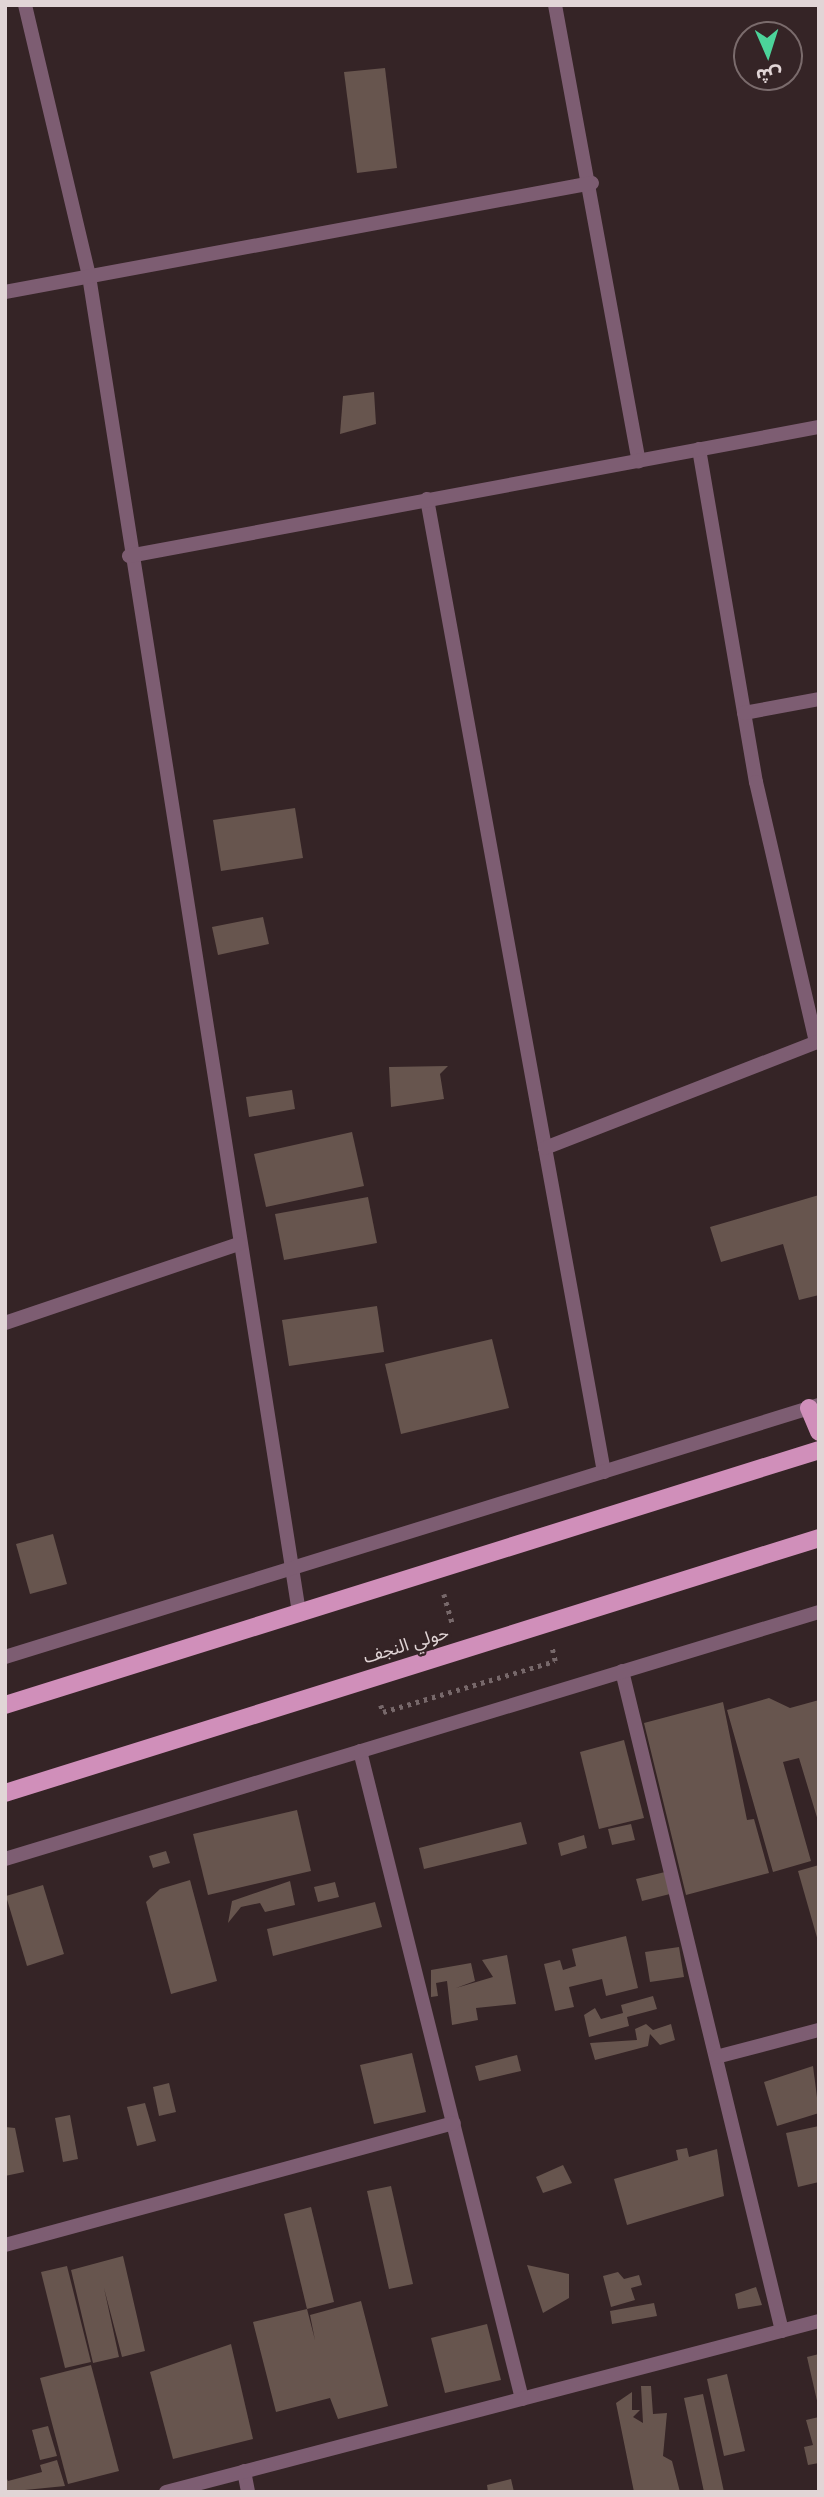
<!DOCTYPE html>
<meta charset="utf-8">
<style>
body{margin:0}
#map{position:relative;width:824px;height:2497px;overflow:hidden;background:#352426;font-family:"Fira Sans","Noto Sans Arabic",sans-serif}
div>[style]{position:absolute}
.building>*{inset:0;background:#67554e}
.path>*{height:4.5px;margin-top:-2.25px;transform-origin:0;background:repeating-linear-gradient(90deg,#77686a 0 3.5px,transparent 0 8.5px)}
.street>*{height:14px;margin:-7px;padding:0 7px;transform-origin:7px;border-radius:7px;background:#7d5d72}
.primary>*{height:18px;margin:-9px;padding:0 9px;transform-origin:9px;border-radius:9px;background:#d08fba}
span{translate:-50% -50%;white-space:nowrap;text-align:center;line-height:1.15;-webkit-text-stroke:5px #352426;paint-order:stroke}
.street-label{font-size:18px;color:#e1d5d6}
.frame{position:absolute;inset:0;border:7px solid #e1d5d6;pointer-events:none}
.north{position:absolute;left:733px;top:21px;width:70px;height:70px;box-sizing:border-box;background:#352426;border:2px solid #7a6b6c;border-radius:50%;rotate:177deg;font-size:19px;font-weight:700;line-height:28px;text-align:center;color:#e1d5d6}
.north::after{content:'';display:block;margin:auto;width:24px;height:32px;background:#4cd39a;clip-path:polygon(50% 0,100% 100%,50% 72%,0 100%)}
</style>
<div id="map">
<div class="building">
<i style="clip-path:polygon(385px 68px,397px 168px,357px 173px,344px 72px)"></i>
<i style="clip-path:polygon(374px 392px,376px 424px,340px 434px,343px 396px)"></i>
<i style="clip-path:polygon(295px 808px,303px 858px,221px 871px,213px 820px)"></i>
<i style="clip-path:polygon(263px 917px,269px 944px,218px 955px,212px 927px)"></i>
<i style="clip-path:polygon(448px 1066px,440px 1074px,444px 1099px,391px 1107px,389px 1067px)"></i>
<i style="clip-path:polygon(292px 1090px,295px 1109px,249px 1117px,246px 1097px)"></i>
<i style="clip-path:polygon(352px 1132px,364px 1186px,266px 1207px,254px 1154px)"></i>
<i style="clip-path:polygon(819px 1195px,819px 1295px,799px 1300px,783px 1244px,721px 1262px,710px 1227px)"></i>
<i style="clip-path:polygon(368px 1197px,377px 1243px,284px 1260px,275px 1214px)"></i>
<i style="clip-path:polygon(377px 1306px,384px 1352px,289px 1366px,282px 1320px)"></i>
<i style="clip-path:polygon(492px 1339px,509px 1408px,401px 1434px,385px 1364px)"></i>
<i style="clip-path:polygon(53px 1534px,67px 1584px,30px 1594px,16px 1544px)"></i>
<i style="clip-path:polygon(769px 1698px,790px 1708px,819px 1700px,819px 1824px,799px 1758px,783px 1762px,811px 1861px,773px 1872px,727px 1710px)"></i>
<i style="clip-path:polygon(723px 1702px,747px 1820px,754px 1819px,769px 1873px,686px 1895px,644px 1723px)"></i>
<i style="clip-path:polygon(624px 1740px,644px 1818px,599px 1829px,580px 1752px)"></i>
<i style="clip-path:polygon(297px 1810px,311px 1871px,208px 1895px,193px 1834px)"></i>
<i style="clip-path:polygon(521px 1822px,527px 1844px,424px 1869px,419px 1848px)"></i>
<i style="clip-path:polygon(631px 1824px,635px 1840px,612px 1845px,608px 1829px)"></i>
<i style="clip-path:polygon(584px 1835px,587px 1848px,561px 1856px,558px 1843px)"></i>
<i style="clip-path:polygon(166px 1851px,170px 1863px,153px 1868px,149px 1856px)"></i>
<i style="clip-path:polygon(819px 1865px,819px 1941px,818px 1941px,798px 1871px)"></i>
<i style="clip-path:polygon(665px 1872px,670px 1894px,642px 1901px,636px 1879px)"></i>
<i style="clip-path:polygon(190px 1880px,217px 1981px,171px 1994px,146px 1902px,160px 1889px)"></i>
<i style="clip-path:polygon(290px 1881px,295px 1905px,265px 1912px,260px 1903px,241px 1907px,228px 1923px,232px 1901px)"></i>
<i style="clip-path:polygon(335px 1882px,339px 1897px,318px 1902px,314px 1887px)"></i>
<i style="clip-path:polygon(43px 1885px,64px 1954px,27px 1966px,6px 1896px)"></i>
<i style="clip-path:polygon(375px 1902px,382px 1927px,273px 1956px,267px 1929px)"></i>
<i style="clip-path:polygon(626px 1936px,638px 1988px,606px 1996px,602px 1979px,569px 1987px,574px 2007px,555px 2011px,544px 1964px,560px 1960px,563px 1970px,576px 1966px,572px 1949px)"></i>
<i style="clip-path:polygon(679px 1947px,684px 1977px,650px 1982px,645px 1952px)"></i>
<i style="clip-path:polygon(507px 1955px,516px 2004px,476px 2008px,478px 2020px,452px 2025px,447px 1981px,436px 1983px,438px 1996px,431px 1997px,431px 1970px,471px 1963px,475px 1981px,456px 1988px,493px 1977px,482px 1960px)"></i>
<i style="clip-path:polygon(653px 1996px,657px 2009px,627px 2017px,629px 2026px,589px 2037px,584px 2015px,595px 2008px,601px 2019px,623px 2013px,621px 2005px)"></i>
<i style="clip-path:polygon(646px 2024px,653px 2030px,671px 2024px,675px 2040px,660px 2045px,650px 2034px,648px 2046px,595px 2060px,590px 2043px,637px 2040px,635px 2029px)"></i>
<i style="clip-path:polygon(412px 2053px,426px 2112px,374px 2124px,360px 2065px)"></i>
<i style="clip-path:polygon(517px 2055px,521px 2071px,479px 2081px,475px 2066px)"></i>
<i style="clip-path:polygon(813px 2066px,819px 2113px,777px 2126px,764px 2082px)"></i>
<i style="clip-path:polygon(169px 2083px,176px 2112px,159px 2116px,153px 2087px)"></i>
<i style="clip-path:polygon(145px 2103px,156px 2141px,137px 2146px,127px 2107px)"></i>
<i style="clip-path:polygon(70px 2115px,78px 2159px,63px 2162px,55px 2118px)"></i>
<i style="clip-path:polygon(819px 2126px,819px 2182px,798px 2187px,786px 2133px)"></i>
<i style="clip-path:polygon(5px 2127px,15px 2128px,24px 2172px,5px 2176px)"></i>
<i style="clip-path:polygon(687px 2148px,689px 2157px,717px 2149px,724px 2196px,627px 2225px,614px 2179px,678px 2160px,676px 2150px)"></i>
<i style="clip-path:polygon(563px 2165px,572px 2183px,543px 2193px,536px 2177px)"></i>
<i style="clip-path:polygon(391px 2186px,413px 2284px,389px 2289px,367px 2191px)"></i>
<i style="clip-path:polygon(311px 2207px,334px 2302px,307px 2309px,284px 2214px)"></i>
<i style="clip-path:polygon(123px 2256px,145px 2351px,122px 2357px,104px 2288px,119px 2357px,93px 2363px,71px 2270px)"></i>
<i style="clip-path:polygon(527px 2265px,569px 2274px,569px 2298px,543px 2313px)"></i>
<i style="clip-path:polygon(67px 2266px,91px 2362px,65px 2368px,41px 2272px)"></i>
<i style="clip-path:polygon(618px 2272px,624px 2279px,639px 2275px,642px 2285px,631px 2288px,635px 2300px,611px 2307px,603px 2276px)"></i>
<i style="clip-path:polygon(756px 2287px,762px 2305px,738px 2309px,735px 2294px)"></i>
<i style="clip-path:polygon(361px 2301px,388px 2406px,338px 2419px,330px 2398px,276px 2412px,253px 2322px,307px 2309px,315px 2340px,310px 2315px)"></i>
<i style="clip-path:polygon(654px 2303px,657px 2316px,612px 2324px,610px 2311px)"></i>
<i style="clip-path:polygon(487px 2324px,501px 2380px,445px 2393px,431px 2338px)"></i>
<i style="clip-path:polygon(231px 2344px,253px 2439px,173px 2459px,150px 2372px)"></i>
<i style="clip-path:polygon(819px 2354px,819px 2405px,818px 2405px,807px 2357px)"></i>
<i style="clip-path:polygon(91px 2365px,119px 2471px,68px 2484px,40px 2378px)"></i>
<i style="clip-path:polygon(727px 2374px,745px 2451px,724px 2456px,707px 2379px)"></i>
<i style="clip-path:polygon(641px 2386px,651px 2386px,653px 2414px,667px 2413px,663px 2456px,672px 2461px,680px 2492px,634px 2492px,616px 2403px,632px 2392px,632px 2410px,640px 2410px,633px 2417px,643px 2423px)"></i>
<i style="clip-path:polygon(703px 2394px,724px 2492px,704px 2492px,684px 2398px)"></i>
<i style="clip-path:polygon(819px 2417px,819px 2463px,808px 2465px,804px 2447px,813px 2445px,806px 2420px)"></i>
<i style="clip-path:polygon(48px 2426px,57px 2456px,40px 2460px,32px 2430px)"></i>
<i style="clip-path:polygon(57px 2460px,65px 2486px,5px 2492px,5px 2475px,8px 2481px,42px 2472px,40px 2465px)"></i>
<i style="clip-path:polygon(511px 2479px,514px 2492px,488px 2492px,487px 2485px)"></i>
</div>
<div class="path">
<i style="left:444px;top:1594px;width:33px;rotate:74deg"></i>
<i style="left:381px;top:1705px;width:7px;rotate:74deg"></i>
<i style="left:383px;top:1712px;width:179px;rotate:-16.5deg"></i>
<i style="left:555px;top:1661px;width:13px;rotate:-103deg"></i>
</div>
<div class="street">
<i style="left:25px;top:5px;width:278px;rotate:76.7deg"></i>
<i style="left:89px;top:276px;width:1353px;rotate:81.07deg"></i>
<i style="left:555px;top:5px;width:464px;rotate:79.6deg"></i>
<i style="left:5px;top:292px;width:597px;rotate:-10.52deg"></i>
<i style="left:699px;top:449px;width:338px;rotate:80.3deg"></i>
<i style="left:756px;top:782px;width:267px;rotate:77deg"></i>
<i style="left:427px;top:499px;width:989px;rotate:79.69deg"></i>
<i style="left:129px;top:556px;width:702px;rotate:-10.59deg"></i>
<i style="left:744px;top:713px;width:76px;rotate:-10.6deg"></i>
<i style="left:545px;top:1148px;width:294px;rotate:-21.3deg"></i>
<i style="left:5px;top:1323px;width:247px;rotate:-18.7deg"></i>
<i style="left:5px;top:1657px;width:852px;rotate:-17.2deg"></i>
<i style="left:622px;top:1671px;width:679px;rotate:76.37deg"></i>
<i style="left:360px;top:1751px;width:668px;rotate:75.96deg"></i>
<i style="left:5px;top:1859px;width:851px;rotate:-16.88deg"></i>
<i style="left:716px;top:2057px;width:106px;rotate:-14.7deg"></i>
<i style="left:5px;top:2245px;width:465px;rotate:-15.2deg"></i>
<i style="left:244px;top:2471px;width:21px;rotate:79deg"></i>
<i style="left:166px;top:2492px;width:675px;rotate:-14.67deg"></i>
</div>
<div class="primary">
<i style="left:809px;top:1408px;width:26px;rotate:67deg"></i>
<i style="left:5px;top:1705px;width:853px;rotate:-17.39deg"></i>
<i style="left:5px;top:1793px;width:853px;rotate:-17.39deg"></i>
</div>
<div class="street-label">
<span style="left:406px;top:1645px;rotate:-17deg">حولي النجف</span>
</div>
<div class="frame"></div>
<div class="north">ش</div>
</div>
